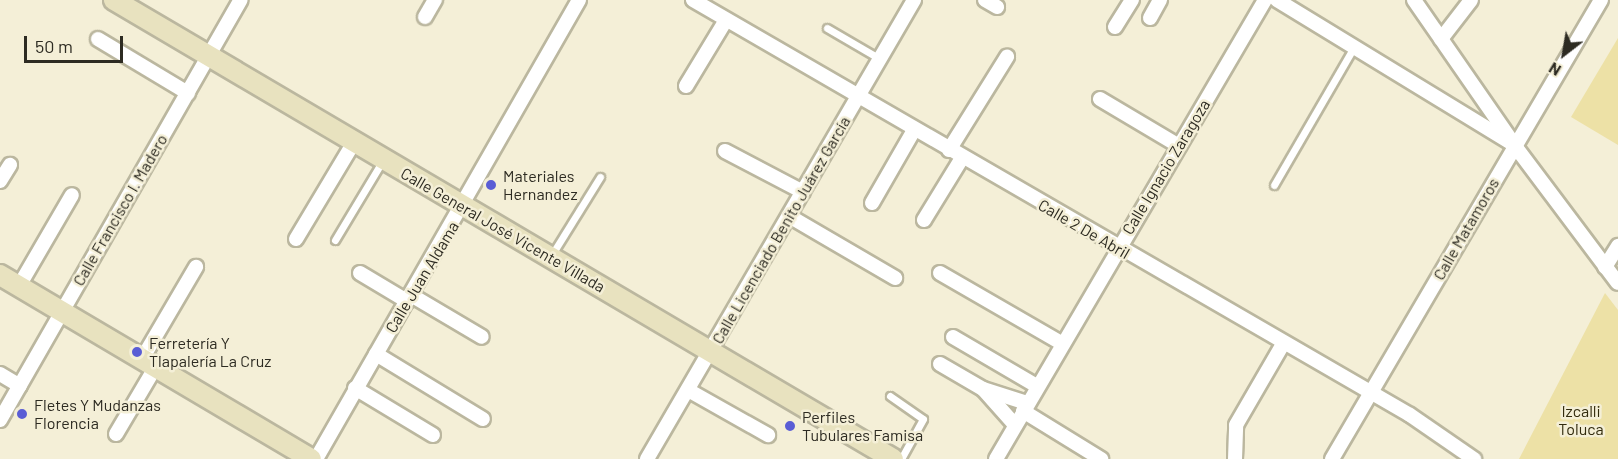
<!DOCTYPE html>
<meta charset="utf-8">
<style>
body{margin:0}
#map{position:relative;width:1618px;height:459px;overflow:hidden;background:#f4efd7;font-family:Barlow,sans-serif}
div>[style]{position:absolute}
.green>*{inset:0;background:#ede1a6}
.roads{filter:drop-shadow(2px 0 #bbb79f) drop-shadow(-2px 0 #bbb79f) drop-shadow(0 2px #bbb79f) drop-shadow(0 -2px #bbb79f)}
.lane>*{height:7px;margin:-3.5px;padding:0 3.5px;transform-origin:3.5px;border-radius:3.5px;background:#fff}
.street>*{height:14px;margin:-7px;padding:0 7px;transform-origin:7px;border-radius:7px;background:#fff}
.secondary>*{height:20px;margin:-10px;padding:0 10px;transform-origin:10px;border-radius:10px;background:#e8e2bf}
.dots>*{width:16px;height:16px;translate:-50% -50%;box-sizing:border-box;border:3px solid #f4efd7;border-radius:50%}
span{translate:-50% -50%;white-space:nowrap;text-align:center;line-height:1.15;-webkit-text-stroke:5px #f4efd7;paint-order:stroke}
.street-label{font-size:16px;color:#2d2b22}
.poi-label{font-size:16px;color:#2d2b22}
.left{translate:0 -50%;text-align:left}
.park-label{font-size:16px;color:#332c0e}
.north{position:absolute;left:1534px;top:24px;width:60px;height:60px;-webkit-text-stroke:4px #f4efd7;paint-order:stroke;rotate:211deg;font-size:16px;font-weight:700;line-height:24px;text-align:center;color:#2d2b22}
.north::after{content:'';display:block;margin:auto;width:21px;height:27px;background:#2d2b22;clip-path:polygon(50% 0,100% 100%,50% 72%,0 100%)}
.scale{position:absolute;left:24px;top:36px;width:99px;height:27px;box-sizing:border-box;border:3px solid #2d2b22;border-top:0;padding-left:8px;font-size:18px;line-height:21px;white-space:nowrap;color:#2d2b22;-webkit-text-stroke:4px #f4efd7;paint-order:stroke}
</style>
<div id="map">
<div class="green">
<i style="clip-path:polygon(1618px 38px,1618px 145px,1571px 117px)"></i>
<i style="clip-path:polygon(1605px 293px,1618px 310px,1618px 459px,1519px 459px)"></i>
</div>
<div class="roads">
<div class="lane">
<i style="left:827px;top:28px;width:61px;rotate:30.3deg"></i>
<i style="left:1274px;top:185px;width:160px;rotate:-59.9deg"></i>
<i style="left:335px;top:240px;width:93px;rotate:-59deg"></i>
<i style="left:551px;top:256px;width:93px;rotate:-58.2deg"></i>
<i style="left:890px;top:396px;width:40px;rotate:34.9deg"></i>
<i style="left:923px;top:419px;width:46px;rotate:118.8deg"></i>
</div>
<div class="street">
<i style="left:693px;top:0;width:828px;rotate:30.06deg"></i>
<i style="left:1410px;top:415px;width:78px;rotate:34.5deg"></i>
<i style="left:985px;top:0;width:14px;rotate:30deg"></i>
<i style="left:1277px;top:0;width:274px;rotate:31.4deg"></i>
<i style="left:1414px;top:0;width:178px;rotate:55.3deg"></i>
<i style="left:1515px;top:146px;width:171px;rotate:53.1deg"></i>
<i style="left:425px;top:17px;width:20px;rotate:-60deg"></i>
<i style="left:1150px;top:18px;width:21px;rotate:-61deg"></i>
<i style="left:1115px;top:27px;width:32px;rotate:-58deg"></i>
<i style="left:98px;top:39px;width:105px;rotate:31deg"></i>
<i style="left:1441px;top:39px;width:49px;rotate:-52.4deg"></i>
<i style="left:686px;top:86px;width:77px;rotate:-58.8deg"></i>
<i style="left:1100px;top:99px;width:92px;rotate:30.7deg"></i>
<i style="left:949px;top:150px;width:110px;rotate:-58.1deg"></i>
<i style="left:725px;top:151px;width:88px;rotate:27.7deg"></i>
<i style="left:0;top:181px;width:19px;rotate:-58deg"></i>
<i style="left:872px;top:203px;width:84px;rotate:-60.1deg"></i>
<i style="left:789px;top:216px;width:123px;rotate:30.3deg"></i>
<i style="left:924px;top:220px;width:73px;rotate:-58.5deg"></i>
<i style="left:296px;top:239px;width:113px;rotate:-59.1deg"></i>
<i style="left:1605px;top:267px;width:25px;rotate:-58deg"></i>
<i style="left:360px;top:273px;width:55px;rotate:30.8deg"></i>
<i style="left:940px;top:273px;width:140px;rotate:30deg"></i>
<i style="left:19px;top:286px;width:105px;rotate:-59.8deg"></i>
<i style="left:411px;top:295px;width:82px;rotate:30.6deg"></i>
<i style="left:953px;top:337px;width:97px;rotate:30.3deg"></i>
<i style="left:376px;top:354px;width:125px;rotate:31.3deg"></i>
<i style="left:142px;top:359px;width:107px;rotate:-59.6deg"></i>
<i style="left:940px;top:364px;width:50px;rotate:30.2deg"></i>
<i style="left:983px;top:389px;width:46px;rotate:17.7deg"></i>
<i style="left:0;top:374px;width:23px;rotate:31deg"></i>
<i style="left:355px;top:388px;width:91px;rotate:31.1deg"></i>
<i style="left:688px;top:390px;width:92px;rotate:29.4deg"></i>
<i style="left:984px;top:390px;width:47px;rotate:48.5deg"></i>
<i style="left:1023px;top:411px;width:92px;rotate:31.6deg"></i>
<i style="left:0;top:420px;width:484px;rotate:-60.2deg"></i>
<i style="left:116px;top:434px;width:79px;rotate:-59.5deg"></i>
<i style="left:316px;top:459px;width:529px;rotate:-60.19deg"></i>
<i style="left:647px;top:459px;width:531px;rotate:-59.81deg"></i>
<i style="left:996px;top:459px;width:532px;rotate:-59.63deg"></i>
<i style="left:1235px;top:459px;width:34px;rotate:-88deg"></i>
<i style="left:1236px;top:425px;width:94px;rotate:-59.9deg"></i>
<i style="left:1332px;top:459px;width:532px;rotate:-59.63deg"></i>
</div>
<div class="secondary">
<i style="left:114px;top:0;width:904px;rotate:30.51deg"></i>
<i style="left:0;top:275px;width:361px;rotate:30.6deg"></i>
</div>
</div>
<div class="dots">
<i style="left:491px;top:185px;background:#5a5dd5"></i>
<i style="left:137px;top:352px;background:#5a5dd5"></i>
<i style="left:22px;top:414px;background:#5a5dd5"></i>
<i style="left:790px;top:426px;background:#5a5dd5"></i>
</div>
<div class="street-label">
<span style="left:1166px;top:167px;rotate:-59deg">Calle Ignacio Zaragoza</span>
<span style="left:120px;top:210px;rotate:-60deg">Calle Francisco I. Madero</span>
<span style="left:1084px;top:229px;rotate:30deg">Calle 2 De Abril</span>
<span style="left:1466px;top:229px;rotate:-60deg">Calle Matamoros</span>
<span style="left:503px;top:230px;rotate:30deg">Calle General José Vicente Villada</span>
<span style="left:781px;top:230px;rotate:-60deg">Calle Licenciado Benito Juárez García</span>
<span style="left:422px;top:277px;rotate:-59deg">Calle Juan Aldama</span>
</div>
<div class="poi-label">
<span class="left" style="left:503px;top:185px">Materiales<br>Hernandez</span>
<span class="left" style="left:149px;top:352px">Ferretería Y<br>Tlapalería La Cruz</span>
<span class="left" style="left:34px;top:414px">Fletes Y Mudanzas<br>Florencia</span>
<span class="left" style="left:802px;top:426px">Perfiles<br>Tubulares Famisa</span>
</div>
<div class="park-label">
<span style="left:1581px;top:420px">Izcalli<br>Toluca</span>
</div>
<div class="north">N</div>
<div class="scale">50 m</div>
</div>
